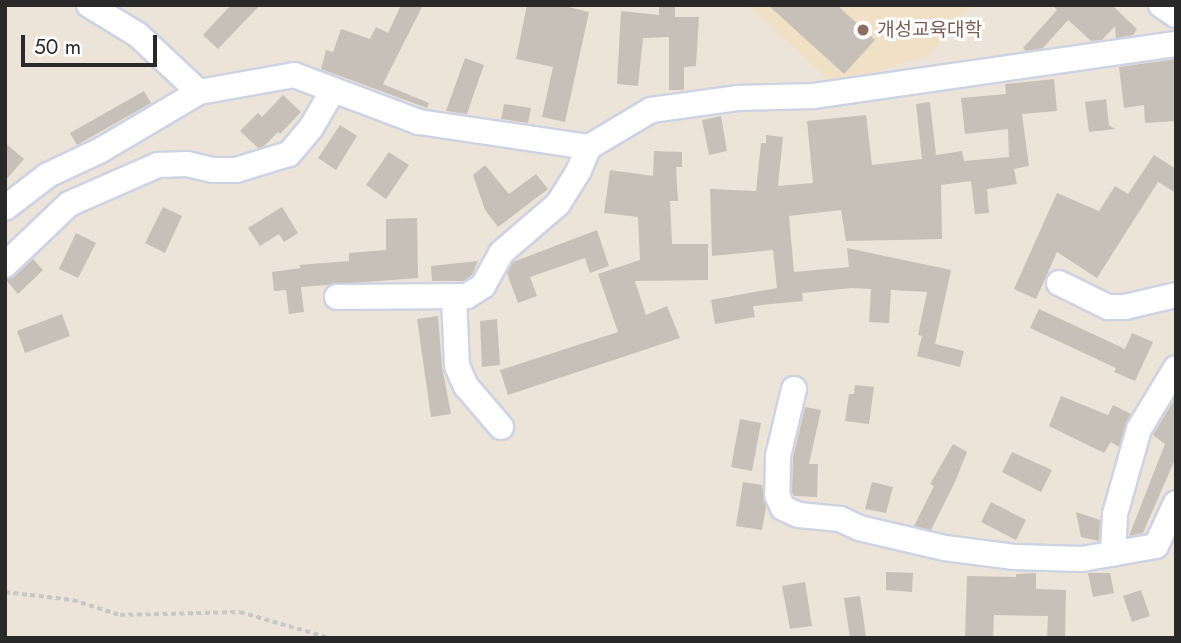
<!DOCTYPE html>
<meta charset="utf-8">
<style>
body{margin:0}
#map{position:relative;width:1181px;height:643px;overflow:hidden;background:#ece3d9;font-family:Jost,"Noto Sans KR",sans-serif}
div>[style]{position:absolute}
.education>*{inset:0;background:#f0e0c6}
.building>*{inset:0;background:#c7c0b9}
.path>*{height:3.5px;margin-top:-1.75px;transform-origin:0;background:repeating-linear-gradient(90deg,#c7c7c7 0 5px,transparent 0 8.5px)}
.roads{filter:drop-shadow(2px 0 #ced3e3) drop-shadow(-2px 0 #ced3e3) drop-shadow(0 2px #ced3e3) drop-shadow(0 -2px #ced3e3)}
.minor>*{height:24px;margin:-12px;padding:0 12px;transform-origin:12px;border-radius:12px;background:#fff}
.dots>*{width:19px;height:19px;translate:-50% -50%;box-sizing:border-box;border:4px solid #fff;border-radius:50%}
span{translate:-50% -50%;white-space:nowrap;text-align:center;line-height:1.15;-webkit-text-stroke:6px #fff;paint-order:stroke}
.education-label{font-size:19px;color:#785e54}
.left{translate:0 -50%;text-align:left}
.frame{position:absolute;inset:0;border:7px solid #292929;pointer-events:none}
.scale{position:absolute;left:21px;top:35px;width:136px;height:32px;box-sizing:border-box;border:4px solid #292929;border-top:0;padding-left:9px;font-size:21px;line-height:24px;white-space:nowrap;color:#292929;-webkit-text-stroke:5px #fff;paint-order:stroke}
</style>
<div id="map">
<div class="education">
<i style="clip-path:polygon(748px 5px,973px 5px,929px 55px,834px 85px)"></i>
</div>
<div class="building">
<i style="clip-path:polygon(231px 5px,260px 5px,218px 49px,203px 35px)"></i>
<i style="clip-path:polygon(401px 5px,423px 5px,383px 84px,429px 103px,427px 108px,321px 69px,326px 50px,333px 52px,341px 29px,370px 39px,376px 27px,388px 33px)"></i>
<i style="clip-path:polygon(527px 5px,561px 5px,589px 12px,565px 122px,542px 117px,553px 67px,516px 59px)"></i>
<i style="clip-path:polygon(659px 5px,675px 5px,675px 17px,699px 17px,696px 66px,684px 67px,684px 90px,669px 90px,669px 37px,643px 38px,638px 86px,617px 84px,621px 11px,659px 15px)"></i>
<i style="clip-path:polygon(768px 5px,837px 5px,875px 40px,844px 74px)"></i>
<i style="clip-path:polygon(1052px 5px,1112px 5px,1137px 29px,1133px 35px,1116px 38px,1115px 26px,1102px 40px,1091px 41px,1068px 20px,1043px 48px,1026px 51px,1023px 48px,1057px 10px)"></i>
<i style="clip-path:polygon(465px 58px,484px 65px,471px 102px,467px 114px,446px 111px)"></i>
<i style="clip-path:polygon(1176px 59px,1176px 121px,1145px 123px,1144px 105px,1124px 108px,1119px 67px)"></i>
<i style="clip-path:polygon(1054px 79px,1057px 111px,1022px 114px,1029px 166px,1014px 169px,1017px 184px,987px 189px,989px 213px,975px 214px,971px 181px,941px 185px,942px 239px,846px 241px,841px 210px,789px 216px,794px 272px,849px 267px,847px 248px,951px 270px,935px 344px,964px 351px,960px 367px,917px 356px,922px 336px,918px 335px,927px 292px,891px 290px,889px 323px,869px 322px,871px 289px,851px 288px,802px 293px,803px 301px,753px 306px,755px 317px,715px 324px,711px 300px,777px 288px,773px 250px,712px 256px,710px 189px,756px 191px,761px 143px,766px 143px,766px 135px,783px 137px,778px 186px,813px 183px,807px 121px,866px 115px,872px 165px,922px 159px,916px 104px,930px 102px,936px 155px,962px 151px,964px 161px,1009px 157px,1008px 129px,965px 134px,961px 98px,1006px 94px,1005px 84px)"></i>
<i style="clip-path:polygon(144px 91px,151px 103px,77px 145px,70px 133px)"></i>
<i style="clip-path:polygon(283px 95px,301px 112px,280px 134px,278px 132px,264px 146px,258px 148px,240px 131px,258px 113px,262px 117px)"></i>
<i style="clip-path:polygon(1106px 99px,1109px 125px,1115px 129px,1089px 132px,1085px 102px)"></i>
<i style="clip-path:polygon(504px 104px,531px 108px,528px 123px,501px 119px)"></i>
<i style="clip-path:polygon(721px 116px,727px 151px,709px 155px,702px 120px)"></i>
<i style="clip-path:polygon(340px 125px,357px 136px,336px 170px,318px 158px)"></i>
<i style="clip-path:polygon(5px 143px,24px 159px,5px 181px)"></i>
<i style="clip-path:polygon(654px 151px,682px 152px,682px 167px,676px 167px,678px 201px,670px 201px,672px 244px,708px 244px,708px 280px,635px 281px,646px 315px,667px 306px,680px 338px,508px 395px,500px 370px,618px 332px,598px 274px,640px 260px,638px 217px,604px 213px,610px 170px,653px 176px)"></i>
<i style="clip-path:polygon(389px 152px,409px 165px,386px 199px,366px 185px)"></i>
<i style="clip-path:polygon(1154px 155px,1176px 169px,1176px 193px,1158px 182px,1097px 278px,1057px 252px,1036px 299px,1014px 289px,1057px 193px,1099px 211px,1115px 186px,1128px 194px)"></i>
<i style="clip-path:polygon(485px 165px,509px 194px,536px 174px,548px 189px,498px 227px,485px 210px,473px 175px)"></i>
<i style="clip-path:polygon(163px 207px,182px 216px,165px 253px,145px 243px)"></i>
<i style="clip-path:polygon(282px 207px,298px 233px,284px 242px,279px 234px,260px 246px,248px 228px)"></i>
<i style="clip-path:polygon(417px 218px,418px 278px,301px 287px,304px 312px,289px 314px,286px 290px,274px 291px,272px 272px,301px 268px,299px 265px,349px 261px,349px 253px,386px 250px,386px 219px)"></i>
<i style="clip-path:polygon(597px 230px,609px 266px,590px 273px,585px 258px,530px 277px,537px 296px,518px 303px,507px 273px,513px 262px)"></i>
<i style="clip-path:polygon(76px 233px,96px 243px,78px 278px,59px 269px)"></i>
<i style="clip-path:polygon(33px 259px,43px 270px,18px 294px,5px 279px,15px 276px)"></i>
<i style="clip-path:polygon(478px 261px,472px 275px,463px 281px,432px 281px,431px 266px)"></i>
<i style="clip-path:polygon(1039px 309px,1125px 349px,1132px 333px,1153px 342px,1135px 381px,1114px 372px,1116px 368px,1030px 328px)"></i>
<i style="clip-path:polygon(62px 314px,70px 336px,25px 353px,17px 331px)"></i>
<i style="clip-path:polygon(438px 316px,442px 367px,451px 414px,431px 417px,417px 319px)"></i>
<i style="clip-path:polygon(497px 319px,500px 365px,482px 367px,480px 321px)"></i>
<i style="clip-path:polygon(855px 385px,874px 387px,869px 424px,845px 421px,849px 394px,854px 394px)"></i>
<i style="clip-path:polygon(1061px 396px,1108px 415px,1113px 405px,1131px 414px,1119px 447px,1111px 442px,1104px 453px,1049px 426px)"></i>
<i style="clip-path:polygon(1176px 397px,1176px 457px,1143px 533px,1129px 536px,1165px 444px,1153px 435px)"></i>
<i style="clip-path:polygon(805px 407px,821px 410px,809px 464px,818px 464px,817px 497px,794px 496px,792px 492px,793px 458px)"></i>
<i style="clip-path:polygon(740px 419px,761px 423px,752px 471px,731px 467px)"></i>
<i style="clip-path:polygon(953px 444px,967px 452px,955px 482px,931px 530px,914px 526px,934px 486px,930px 484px)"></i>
<i style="clip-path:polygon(1012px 452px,1052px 470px,1041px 492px,1002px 472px)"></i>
<i style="clip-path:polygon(743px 482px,762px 485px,766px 507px,762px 530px,736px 526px)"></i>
<i style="clip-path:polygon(872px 482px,893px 487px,886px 513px,865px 509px)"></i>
<i style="clip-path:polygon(991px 502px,1026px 520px,1016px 540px,981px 522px)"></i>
<i style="clip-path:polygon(1076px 512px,1100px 520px,1099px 541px,1081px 537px)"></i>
<i style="clip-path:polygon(886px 572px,913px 573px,912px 592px,886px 590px)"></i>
<i style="clip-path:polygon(1036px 573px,1036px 589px,1066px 590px,1065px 638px,1047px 638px,1048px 616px,994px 615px,993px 638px,965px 638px,967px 576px,1016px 577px,1016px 574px)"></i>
<i style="clip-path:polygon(1088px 573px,1110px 573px,1114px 593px,1093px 597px)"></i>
<i style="clip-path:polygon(805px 582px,812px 626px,790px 629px,782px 586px)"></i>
<i style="clip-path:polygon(1141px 590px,1150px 616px,1132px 622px,1123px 596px)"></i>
<i style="clip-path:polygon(860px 596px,866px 636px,850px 638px,844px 598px)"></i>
</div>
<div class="path">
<i style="left:5px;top:592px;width:68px;rotate:6.7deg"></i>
<i style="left:73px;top:600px;width:49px;rotate:17.7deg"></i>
<i style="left:120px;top:615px;width:120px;rotate:-1.4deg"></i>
<i style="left:240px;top:612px;width:94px;rotate:16.1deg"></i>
<i style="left:588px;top:638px;width:33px"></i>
</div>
<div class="roads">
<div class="minor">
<i style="left:89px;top:5px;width:57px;rotate:31.5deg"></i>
<i style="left:138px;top:35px;width:83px;rotate:43.1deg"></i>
<i style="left:1161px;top:5px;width:18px;rotate:34deg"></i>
<i style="left:5px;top:208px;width:54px;rotate:-37.5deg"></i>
<i style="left:48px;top:175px;width:59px;rotate:-25.3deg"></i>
<i style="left:101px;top:150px;width:114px;rotate:-30.6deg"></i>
<i style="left:199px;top:92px;width:97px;rotate:-10.1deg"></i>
<i style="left:294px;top:75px;width:134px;rotate:20.6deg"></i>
<i style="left:419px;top:122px;width:172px;rotate:8.4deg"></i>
<i style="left:589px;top:147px;width:72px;rotate:-30.8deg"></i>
<i style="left:651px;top:110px;width:87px;rotate:-7.9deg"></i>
<i style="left:737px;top:98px;width:77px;rotate:-1.5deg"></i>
<i style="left:814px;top:96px;width:366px;rotate:-8.2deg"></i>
<i style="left:5px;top:265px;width:88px;rotate:-43.6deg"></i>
<i style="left:69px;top:204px;width:97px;rotate:-23.7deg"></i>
<i style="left:158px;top:165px;width:29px;rotate:-2deg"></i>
<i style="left:187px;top:164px;width:27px;rotate:13deg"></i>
<i style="left:213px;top:170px;width:23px"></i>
<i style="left:236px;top:170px;width:55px;rotate:-16.8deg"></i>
<i style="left:289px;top:154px;width:34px;rotate:-50deg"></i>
<i style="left:311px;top:128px;width:44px;rotate:-59.9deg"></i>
<i style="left:1059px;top:283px;width:55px;rotate:26.1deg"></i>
<i style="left:1108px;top:307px;width:17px"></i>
<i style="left:1125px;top:307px;width:52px;rotate:-13.2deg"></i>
<i style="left:337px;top:297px;width:130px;rotate:-0.4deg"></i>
<i style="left:467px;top:296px;width:19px;rotate:-32deg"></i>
<i style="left:483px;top:286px;width:38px;rotate:-61deg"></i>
<i style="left:501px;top:253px;width:75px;rotate:-40.7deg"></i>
<i style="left:558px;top:204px;width:40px;rotate:-58deg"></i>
<i style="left:579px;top:170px;width:25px;rotate:-67deg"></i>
<i style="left:454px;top:297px;width:69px;rotate:87.5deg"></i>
<i style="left:457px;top:366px;width:22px;rotate:66deg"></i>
<i style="left:466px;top:386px;width:54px;rotate:49.5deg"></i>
<i style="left:794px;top:389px;width:69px;rotate:103.4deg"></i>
<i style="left:778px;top:456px;width:39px;rotate:91deg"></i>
<i style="left:777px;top:495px;width:14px;rotate:65deg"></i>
<i style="left:783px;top:508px;width:17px;rotate:24deg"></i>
<i style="left:799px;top:515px;width:41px;rotate:5.6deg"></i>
<i style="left:840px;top:519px;width:21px;rotate:25deg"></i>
<i style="left:859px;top:528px;width:88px;rotate:13.1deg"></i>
<i style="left:945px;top:548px;width:70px;rotate:7.4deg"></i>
<i style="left:1014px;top:557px;width:68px;rotate:1.7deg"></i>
<i style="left:1082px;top:559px;width:75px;rotate:-10deg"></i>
<i style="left:1156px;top:546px;width:47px;rotate:-65.1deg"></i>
<i style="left:1113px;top:554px;width:40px;rotate:-87.1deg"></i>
<i style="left:1115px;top:514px;width:88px;rotate:-74.2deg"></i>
<i style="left:1139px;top:429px;width:71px;rotate:-58.8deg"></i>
</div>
</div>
<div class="dots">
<i style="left:863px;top:30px;background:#8d6e63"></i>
</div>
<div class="education-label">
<span class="left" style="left:877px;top:30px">개성교육대학</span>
</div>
<div class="frame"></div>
<div class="scale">50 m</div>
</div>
